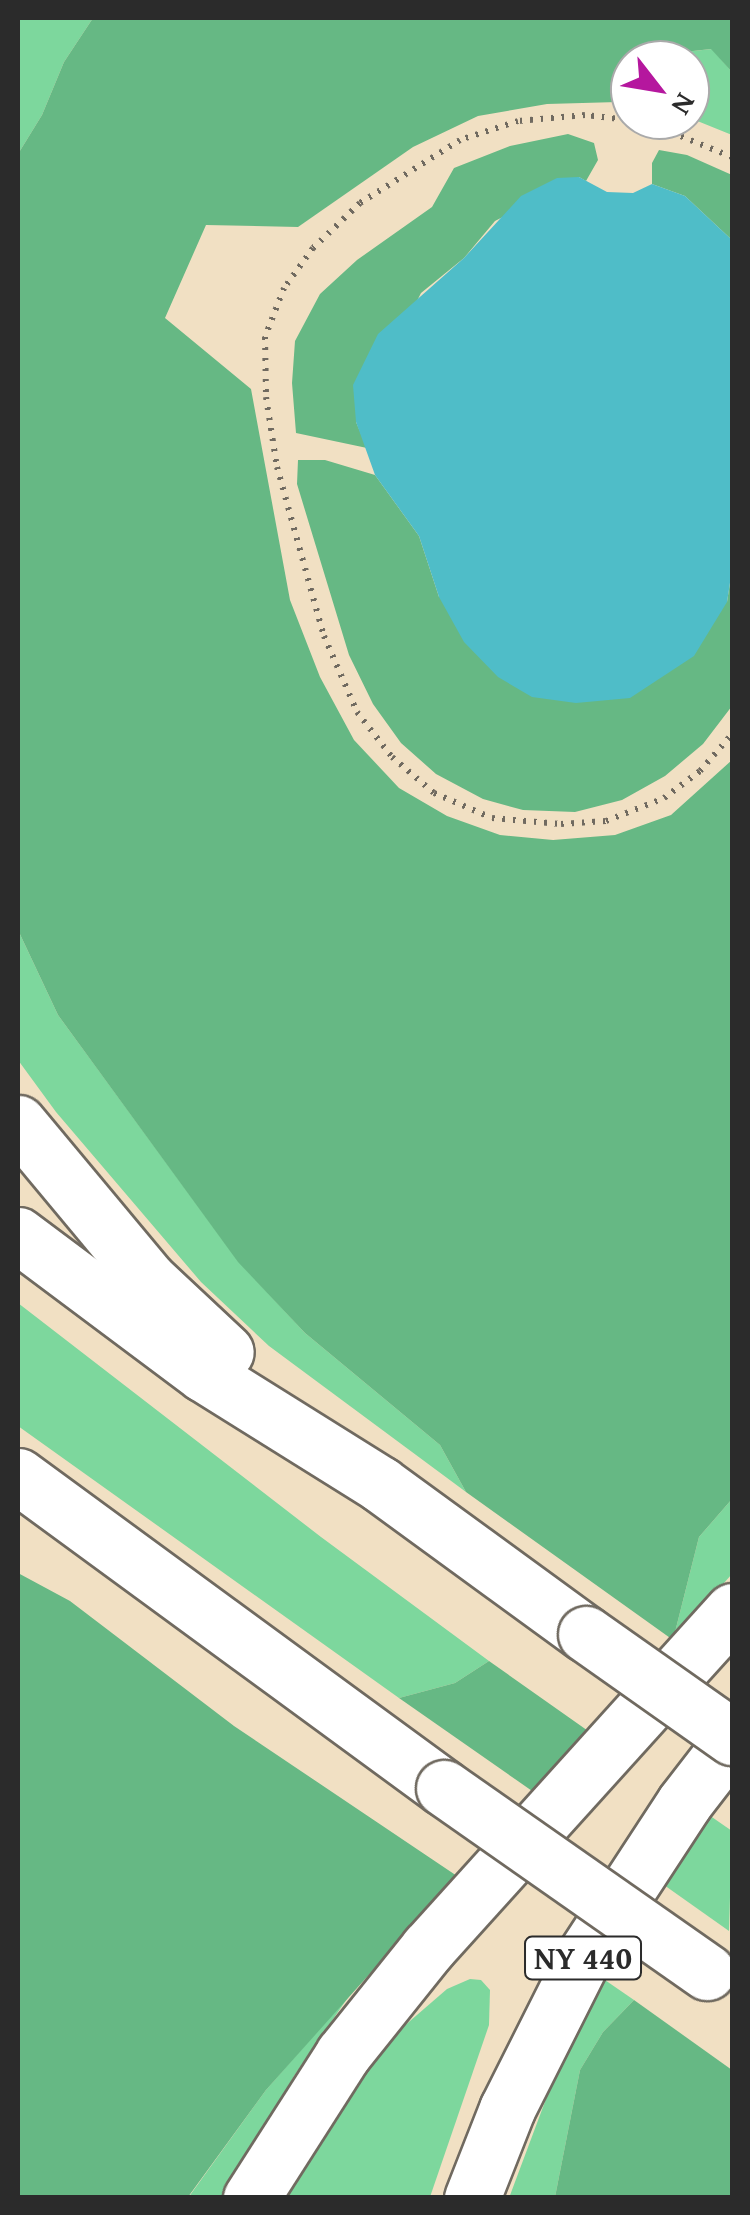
<!DOCTYPE html>
<style>
body{margin:0}
#map{position:relative;width:750px;height:2215px;overflow:hidden;background:#f1e0c3;font-family:"Gentium Book Plus",serif}
div>[style]{position:absolute}
.green>*{inset:0;background:#7dd79d}
.forest>*{inset:0;background:#66b884}
.water>*{inset:0;background:#4fbdc8}
.path>*{height:6px;margin-top:-3px;transform-origin:0;background:repeating-linear-gradient(90deg,#706a60 0 2.5px,transparent 0 10.5px)}
.roads{filter:drop-shadow(2px 0 #706a60) drop-shadow(-2px 0 #706a60) drop-shadow(0 2px #706a60) drop-shadow(0 -2px #706a60)}
.motorway>*{height:55px;margin:-27.5px;padding:0 27.5px;transform-origin:27.5px;border-radius:27.5px;background:#fff}
.bridges{filter:drop-shadow(2px 0 #706a60) drop-shadow(-2px 0 #706a60) drop-shadow(0 2px #706a60) drop-shadow(0 -2px #706a60)}
.motorway-bridge>*{height:55px;margin:-27.5px;padding:0 27.5px;transform-origin:27.5px;border-radius:27.5px;background:#fff}
span{translate:-50% -50%;white-space:nowrap;text-align:center;line-height:1.15;-webkit-text-stroke:8px #fff;paint-order:stroke}
.shield-label span{padding:2px 8px;background:#fff;border:2px solid;border-radius:8px;-webkit-text-stroke-width:0}
.shield-label{font-size:32px;color:#2b2b2b;font-weight:700}
.frame{position:absolute;inset:0;border:20px solid #2b2b2b;pointer-events:none}
.north{position:absolute;left:610px;top:40px;width:100px;height:100px;box-sizing:border-box;background:#fff;border:2px solid #aaa;border-radius:50%;rotate:121deg;font-size:28px;font-weight:700;line-height:40px;text-align:center;color:#2b2b2b}
.north::after{content:'';display:block;margin:auto;width:35px;height:45px;background:#b5179e;clip-path:polygon(50% 0,100% 100%,50% 72%,0 100%)}
</style>
<div id="map">
<div class="green">
<i style="clip-path:polygon(18px 18px,93px 18px,64px 62px,42px 115px,18px 154px)"></i>
<i style="clip-path:polygon(712px 49px,732px 72px,732px 135px,690px 118px,690px 60px,672px 60px,684px 52px)"></i>
<i style="clip-path:polygon(18px 930px,58px 1015px,238px 1261px,305px 1333px,440px 1445px,466px 1492px,269px 1346px,201px 1282px,56px 1112px,18px 1060px)"></i>
<i style="clip-path:polygon(18px 1303px,321px 1537px,489px 1661px,455px 1683px,399px 1698px,18px 1426px)"></i>
<i style="clip-path:polygon(732px 1499px,732px 1574px,673px 1640px,699px 1537px)"></i>
<i style="clip-path:polygon(706px 1813px,732px 1831px,729px 1931px,664px 1885px)"></i>
<i style="clip-path:polygon(602px 1978px,634px 2000px,603px 2032px,580px 2070px,555px 2197px,509px 2198px,549px 2091px)"></i>
<i style="clip-path:polygon(470px 1979px,481px 1980px,490px 1990px,489px 2025px,430px 2197px,284px 2198px,367px 2067px,395px 2034px,447px 1989px)"></i>
<i style="clip-path:polygon(351px 1993px,294px 2076px,224px 2197px,188px 2198px,266px 2090px)"></i>
</div>
<div class="forest">
<i style="clip-path:polygon(93px 18px,732px 18px,732px 72px,711px 49px,684px 52px,672px 60px,630px 60px,630px 92px,618px 102px,547px 104px,478px 116px,413px 147px,298px 227px,206px 225px,165px 318px,251px 389px,290px 600px,320px 677px,354px 740px,399px 788px,447px 816px,500px 835px,553px 840px,615px 835px,671px 815px,732px 760px,732px 1499px,699px 1537px,673px 1640px,466px 1492px,440px 1445px,305px 1333px,238px 1262px,58px 1015px,18px 930px,18px 154px,42px 115px,64px 62px)"></i>
<i style="clip-path:polygon(568px 134px,594px 143px,598px 160px,586px 181px,579px 177px,495px 221px,464px 258px,421px 293px,356px 422px,367px 448px,296px 433px,292px 383px,295px 341px,320px 294px,357px 260px,432px 207px,454px 168px,510px 146px)"></i>
<i style="clip-path:polygon(659px 150px,687px 155px,732px 175px,732px 240px,685px 196px,652px 184px,652px 163px)"></i>
<i style="clip-path:polygon(298px 460px,325px 460px,375px 475px,419px 536px,439px 597px,727px 602px,732px 570px,732px 706px,703px 744px,665px 776px,622px 800px,575px 812px,523px 810px,483px 799px,436px 774px,401px 743px,373px 704px,349px 655px,297px 484px)"></i>
<i style="clip-path:polygon(18px 1573px,70px 1601px,234px 1726px,457px 1876px,266px 2090px,188px 2197px,18px 2197px)"></i>
<i style="clip-path:polygon(489px 1661px,591px 1733px,535px 1793px,399px 1698px,455px 1683px)"></i>
<i style="clip-path:polygon(634px 2000px,732px 2070px,732px 2197px,555px 2197px,580px 2070px,603px 2032px)"></i>
</div>
<div class="water">
<i style="clip-path:polygon(579px 177px,607px 192px,633px 193px,652px 184px,685px 196px,732px 240px,732px 570px,727px 602px,694px 656px,630px 698px,576px 703px,532px 697px,498px 677px,464px 642px,439px 597px,419px 536px,375px 475px,356px 422px,353px 385px,378px 334px,464px 258px,521px 196px,557px 178px)"></i>
</div>
<div class="path">
<i style="left:732px;top:157px;width:93px;rotate:-157.9deg"></i>
<i style="left:646px;top:122px;width:61px;rotate:-173.5deg"></i>
<i style="left:585px;top:115px;width:67px;rotate:174.9deg"></i>
<i style="left:518px;top:121px;width:61px;rotate:161.9deg"></i>
<i style="left:460px;top:140px;width:118px;rotate:147.8deg"></i>
<i style="left:360px;top:203px;width:65px;rotate:136.2deg"></i>
<i style="left:313px;top:248px;width:49px;rotate:125.9deg"></i>
<i style="left:284px;top:288px;width:53px;rotate:111.2deg"></i>
<i style="left:265px;top:337px;width:60px;rotate:89deg"></i>
<i style="left:266px;top:397px;width:71px;rotate:81.1deg"></i>
<i style="left:277px;top:467px;width:175px;rotate:74.5deg"></i>
<i style="left:324px;top:636px;width:83px;rotate:66.5deg"></i>
<i style="left:357px;top:712px;width:57px;rotate:52.1deg"></i>
<i style="left:392px;top:757px;width:55px;rotate:40.6deg"></i>
<i style="left:434px;top:793px;width:63px;rotate:23.3deg"></i>
<i style="left:492px;top:818px;width:69px;rotate:5deg"></i>
<i style="left:561px;top:824px;width:45px;rotate:-3.8deg"></i>
<i style="left:606px;top:821px;width:62px;rotate:-21.6deg"></i>
<i style="left:664px;top:798px;width:45px;rotate:-36.9deg"></i>
<i style="left:700px;top:771px;width:49px;rotate:-49.1deg"></i>
</div>
<div class="roads">
<div class="motorway">
<i style="left:18px;top:1123px;width:204px;rotate:50.2deg"></i>
<i style="left:149px;top:1280px;width:105px;rotate:43.1deg"></i>
<i style="left:18px;top:1235px;width:232px;rotate:36.8deg"></i>
<i style="left:204px;top:1374px;width:208px;rotate:32deg"></i>
<i style="left:380px;top:1484px;width:255px;rotate:36.1deg"></i>
<i style="left:18px;top:1476px;width:528px;rotate:36.22deg"></i>
<i style="left:251px;top:2198px;width:171px;rotate:-57.4deg"></i>
<i style="left:343px;top:2054px;width:136px;rotate:-51.3deg"></i>
<i style="left:428px;top:1948px;width:454px;rotate:-47.9deg"></i>
<i style="left:472px;top:2198px;width:96px;rotate:-68.5deg"></i>
<i style="left:507px;top:2109px;width:171px;rotate:-63.3deg"></i>
<i style="left:584px;top:1956px;width:183px;rotate:-56.8deg"></i>
<i style="left:684px;top:1803px;width:78px;rotate:-52.3deg"></i>
</div>
</div>
<div class="bridges">
<div class="motorway-bridge">
<i style="left:586px;top:1634px;width:179px;rotate:35.2deg"></i>
<i style="left:444px;top:1788px;width:321px;rotate:35deg"></i>
</div>
</div>
<div class="shield-label">
<span style="left:583px;top:1958px">NY 440</span>
</div>
<div class="frame"></div>
<div class="north">N</div>
</div>
